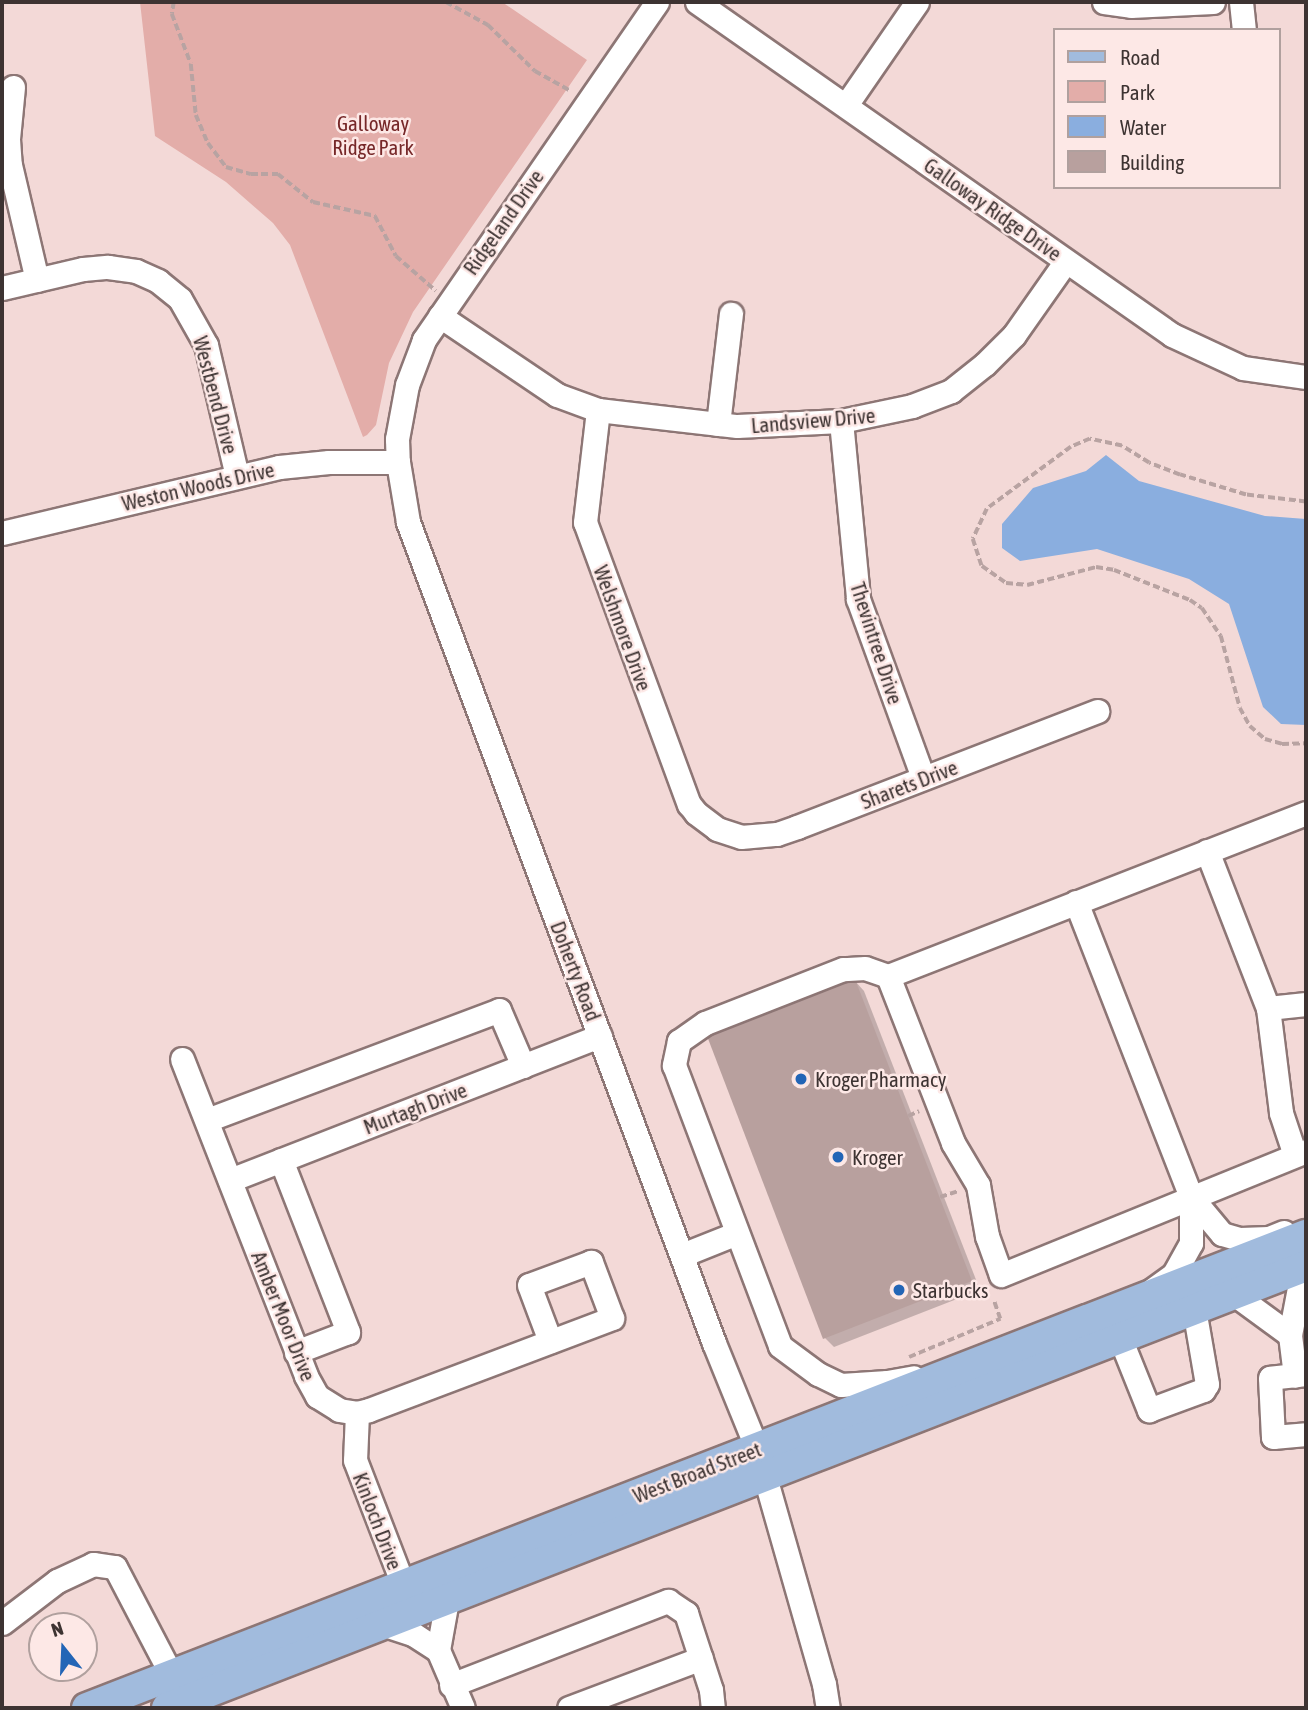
<!DOCTYPE html>
<style>
body{margin:0}
#map{position:relative;width:1308px;height:1710px;overflow:hidden;background:#f3d9d7;font-family:"Asap Condensed",sans-serif}
div>[style]{position:absolute}
.green>*{inset:0;background:#e3ada9}
.water>*{inset:0;background:#8aaedf}
.shadow>*{inset:0;background:#0003}
.building>*{inset:0;background:#b8a09e}
.path>*{height:3.5px;margin-top:-1.75px;transform-origin:0;background:repeating-linear-gradient(90deg,#b8a3a2 0 7px,transparent 0 10.5px)}
.roads{filter:drop-shadow(2px 0 #8d7675) drop-shadow(-2px 0 #8d7675) drop-shadow(0 2px #8d7675) drop-shadow(0 -2px #8d7675)}
.minor>*{height:23px;margin:-11.5px;padding:0 11.5px;transform-origin:11.5px;border-radius:11.5px;background:#fff}
.major>*{height:30px;margin:-15px;padding:0 15px;transform-origin:15px;border-radius:15px;background:#a1bbdd}
.dots>*{width:19px;height:19px;translate:-50% -50%;box-sizing:border-box;border:4px solid #fde8e6;border-radius:50%}
span{translate:-50% -50%;white-space:nowrap;text-align:center;line-height:1.15;-webkit-text-stroke:5px #fde8e6;paint-order:stroke}
.park-label{font-size:21px;color:#762728}
.street-label{font-size:21px;color:#3d3332}
.poi-label{font-size:21px;color:#3d3332}
.left{translate:0 -50%;text-align:left}
.frame{position:absolute;inset:0;border:4px solid #3d3332;pointer-events:none}
.legend{position:absolute;left:1053px;top:28px;width:228px;height:161px;box-sizing:border-box;background:#fde8e6;border:2px solid #b0a09e;margin:0;padding:9px 12px;list-style:none;font-size:21px;color:#3d3332}
.legend li{display:flex;align-items:center;gap:14px;height:35px}
.legend b{width:35px;border:2px solid #b0a09e}
.north{position:absolute;left:28px;top:1612px;width:70px;height:70px;box-sizing:border-box;background:#fde8e6;border:2px solid #b0a09e;border-radius:50%;rotate:342deg;font-size:19px;font-weight:700;line-height:28px;text-align:center;color:#3d3332}
.north::after{content:'';display:block;margin:auto;width:24px;height:32px;background:#2365b6;clip-path:polygon(50% 0,100% 100%,50% 72%,0 100%)}
</style>
<div id="map">
<div class="green">
<i style="clip-path:polygon(140px 2px,502px 2px,587px 60px,413px 312px,389px 363px,376px 425px,367px 435px,363px 437px,290px 245px,273px 223px,226px 182px,155px 136px)"></i>
</div>
<div class="water">
<i style="clip-path:polygon(1106px 455px,1139px 481px,1265px 516px,1306px 519px,1306px 725px,1281px 724px,1263px 707px,1229px 604px,1189px 579px,1097px 549px,1020px 561px,1002px 548px,1002px 524px,1033px 488px,1086px 471px)"></i>
</div>
<div class="shadow">
<i style="clip-path:polygon(855px 981px,864px 991px,980px 1290px,834px 1347px,825px 1338px)"></i>
</div>
<div class="building">
<i style="clip-path:polygon(855px 979px,972px 1281px,823px 1339px,707px 1036px)"></i>
</div>
<div class="path">
<i style="left:174px;top:2px;width:12px;rotate:99deg"></i>
<i style="left:172px;top:14px;width:53px;rotate:69.2deg"></i>
<i style="left:191px;top:64px;width:51px;rotate:84.4deg"></i>
<i style="left:196px;top:115px;width:30px;rotate:67deg"></i>
<i style="left:208px;top:143px;width:30px;rotate:53deg"></i>
<i style="left:226px;top:167px;width:26px;rotate:16deg"></i>
<i style="left:251px;top:174px;width:27px"></i>
<i style="left:278px;top:174px;width:45px;rotate:38.7deg"></i>
<i style="left:313px;top:202px;width:64px;rotate:12.7deg"></i>
<i style="left:375px;top:216px;width:45px;rotate:62.3deg"></i>
<i style="left:396px;top:256px;width:53px;rotate:41.2deg"></i>
<i style="left:446px;top:2px;width:48px;rotate:28.7deg"></i>
<i style="left:488px;top:25px;width:66px;rotate:44.4deg"></i>
<i style="left:535px;top:71px;width:39px;rotate:29deg"></i>
<i style="left:1306px;top:502px;width:60px;rotate:-173.3deg"></i>
<i style="left:1246px;top:495px;width:69px;rotate:-163.1deg"></i>
<i style="left:1180px;top:475px;width:33px;rotate:-159deg"></i>
<i style="left:1149px;top:463px;width:32px;rotate:-148deg"></i>
<i style="left:1122px;top:446px;width:33px;rotate:-168deg"></i>
<i style="left:1090px;top:439px;width:21px;rotate:157deg"></i>
<i style="left:1071px;top:447px;width:104px;rotate:143.6deg"></i>
<i style="left:987px;top:509px;width:33px;rotate:115deg"></i>
<i style="left:973px;top:539px;width:28px;rotate:72deg"></i>
<i style="left:982px;top:566px;width:29px;rotate:35deg"></i>
<i style="left:1006px;top:583px;width:21px;rotate:5deg"></i>
<i style="left:1027px;top:585px;width:71px;rotate:-14.6deg"></i>
<i style="left:1096px;top:567px;width:18px;rotate:9deg"></i>
<i style="left:1114px;top:570px;width:82px;rotate:21.5deg"></i>
<i style="left:1190px;top:600px;width:14px;rotate:34deg"></i>
<i style="left:1202px;top:608px;width:34px;rotate:56deg"></i>
<i style="left:1221px;top:636px;width:74px;rotate:75.2deg"></i>
<i style="left:1240px;top:708px;width:21px;rotate:61deg"></i>
<i style="left:1250px;top:726px;width:20px;rotate:41deg"></i>
<i style="left:1265px;top:739px;width:18px;rotate:16deg"></i>
<i style="left:1282px;top:744px;width:24px;rotate:-2deg"></i>
<i style="left:908px;top:1116px;width:12px;rotate:-24deg"></i>
<i style="left:940px;top:1197px;width:19px;rotate:-18deg"></i>
<i style="left:909px;top:1357px;width:99px;rotate:-22.7deg"></i>
<i style="left:1000px;top:1319px;width:18px;rotate:-109deg"></i>
</div>
<div class="roads">
<div class="minor">
<i style="left:657px;top:2px;width:411px;rotate:124.6deg"></i>
<i style="left:424px;top:340px;width:48px;rotate:110.7deg"></i>
<i style="left:407px;top:385px;width:55px;rotate:100.5deg"></i>
<i style="left:397px;top:439px;width:23px;rotate:88deg"></i>
<i style="left:398px;top:462px;width:61px;rotate:80.5deg"></i>
<i style="left:408px;top:522px;width:876px;rotate:69.56deg"></i>
<i style="left:714px;top:1343px;width:114px;rotate:67.9deg"></i>
<i style="left:757px;top:1449px;width:244px;rotate:74.1deg"></i>
<i style="left:824px;top:1684px;width:24px;rotate:81deg"></i>
<i style="left:697px;top:2px;width:580px;rotate:35.03deg"></i>
<i style="left:1172px;top:335px;width:78px;rotate:24.9deg"></i>
<i style="left:1243px;top:368px;width:64px;rotate:8.1deg"></i>
<i style="left:1104px;top:2px;width:27px;rotate:8deg"></i>
<i style="left:1131px;top:6px;width:82px;rotate:-2.8deg"></i>
<i style="left:1241px;top:2px;width:28px;rotate:84deg"></i>
<i style="left:13px;top:87px;width:52px;rotate:95.5deg"></i>
<i style="left:8px;top:139px;width:26px;rotate:86deg"></i>
<i style="left:10px;top:165px;width:118px;rotate:76.8deg"></i>
<i style="left:846px;top:105px;width:125px;rotate:-55.4deg"></i>
<i style="left:2px;top:288px;width:83px;rotate:-13.2deg"></i>
<i style="left:83px;top:269px;width:25px;rotate:-5deg"></i>
<i style="left:108px;top:267px;width:28px;rotate:8deg"></i>
<i style="left:136px;top:271px;width:24px;rotate:24deg"></i>
<i style="left:158px;top:281px;width:28px;rotate:39deg"></i>
<i style="left:180px;top:299px;width:53px;rotate:60.5deg"></i>
<i style="left:206px;top:345px;width:135px;rotate:76.7deg"></i>
<i style="left:440px;top:316px;width:141px;rotate:34deg"></i>
<i style="left:557px;top:395px;width:44px;rotate:20.1deg"></i>
<i style="left:598px;top:410px;width:140px;rotate:6.6deg"></i>
<i style="left:737px;top:426px;width:104px;rotate:-2.8deg"></i>
<i style="left:841px;top:421px;width:73px;rotate:-11.9deg"></i>
<i style="left:912px;top:406px;width:42px;rotate:-21deg"></i>
<i style="left:951px;top:391px;width:43px;rotate:-38.5deg"></i>
<i style="left:985px;top:364px;width:41px;rotate:-45deg"></i>
<i style="left:1014px;top:335px;width:90px;rotate:-54.9deg"></i>
<i style="left:598px;top:410px;width:113px;rotate:96.6deg"></i>
<i style="left:585px;top:522px;width:301px;rotate:69.8deg"></i>
<i style="left:689px;top:804px;width:11px;rotate:52deg"></i>
<i style="left:696px;top:813px;width:26px;rotate:37deg"></i>
<i style="left:717px;top:829px;width:25px;rotate:18deg"></i>
<i style="left:741px;top:837px;width:36px;rotate:-5deg"></i>
<i style="left:777px;top:834px;width:21px;rotate:-19deg"></i>
<i style="left:797px;top:827px;width:322px;rotate:-21.1deg"></i>
<i style="left:841px;top:421px;width:179px;rotate:84.5deg"></i>
<i style="left:858px;top:599px;width:190px;rotate:70deg"></i>
<i style="left:718px;top:424px;width:111px;rotate:-83.3deg"></i>
<i style="left:2px;top:533px;width:285px;rotate:-13.4deg"></i>
<i style="left:279px;top:467px;width:50px;rotate:-5.7deg"></i>
<i style="left:329px;top:462px;width:69px"></i>
<i style="left:1306px;top:813px;width:449px;rotate:158.7deg"></i>
<i style="left:888px;top:976px;width:179px;rotate:68.7deg"></i>
<i style="left:953px;top:1143px;width:49px;rotate:59.2deg"></i>
<i style="left:978px;top:1185px;width:52px;rotate:80deg"></i>
<i style="left:987px;top:1236px;width:41px;rotate:70.3deg"></i>
<i style="left:1001px;top:1275px;width:329px;rotate:-22.1deg"></i>
<i style="left:1207px;top:851px;width:168px;rotate:68.8deg"></i>
<i style="left:1268px;top:1008px;width:106px;rotate:82.9deg"></i>
<i style="left:1281px;top:1113px;width:44px;rotate:71.6deg"></i>
<i style="left:1076px;top:902px;width:317px;rotate:68.7deg"></i>
<i style="left:1191px;top:1197px;width:46px;rotate:90deg"></i>
<i style="left:1191px;top:1243px;width:35px;rotate:119deg"></i>
<i style="left:1174px;top:1274px;width:27px;rotate:144deg"></i>
<i style="left:888px;top:976px;width:24px;rotate:-161deg"></i>
<i style="left:865px;top:968px;width:22px;rotate:177deg"></i>
<i style="left:843px;top:969px;width:148px;rotate:158.6deg"></i>
<i style="left:705px;top:1023px;width:32px;rotate:145deg"></i>
<i style="left:679px;top:1041px;width:25px;rotate:102deg"></i>
<i style="left:674px;top:1065px;width:300px;rotate:69.3deg"></i>
<i style="left:780px;top:1346px;width:47px;rotate:36.4deg"></i>
<i style="left:818px;top:1374px;width:25px;rotate:26deg"></i>
<i style="left:841px;top:1385px;width:46px;rotate:-3.7deg"></i>
<i style="left:887px;top:1382px;width:27px;rotate:-10deg"></i>
<i style="left:1268px;top:1008px;width:38px;rotate:-6deg"></i>
<i style="left:182px;top:1059px;width:340px;rotate:68.6deg"></i>
<i style="left:306px;top:1376px;width:23px;rotate:61deg"></i>
<i style="left:317px;top:1396px;width:26px;rotate:32deg"></i>
<i style="left:339px;top:1410px;width:18px;rotate:9deg"></i>
<i style="left:357px;top:1413px;width:12px;rotate:-14deg"></i>
<i style="left:369px;top:1410px;width:260px;rotate:-20.7deg"></i>
<i style="left:612px;top:1318px;width:60px;rotate:-110.6deg"></i>
<i style="left:591px;top:1262px;width:66px;rotate:159.6deg"></i>
<i style="left:529px;top:1285px;width:60px;rotate:69.4deg"></i>
<i style="left:207px;top:1120px;width:312px;rotate:-20.6deg"></i>
<i style="left:499px;top:1010px;width:61px;rotate:66.8deg"></i>
<i style="left:281px;top:1160px;width:185px;rotate:68.7deg"></i>
<i style="left:348px;top:1332px;width:56px;rotate:159deg"></i>
<i style="left:230px;top:1180px;width:397px;rotate:-21.3deg"></i>
<i style="left:1191px;top:1197px;width:48px;rotate:50deg"></i>
<i style="left:1222px;top:1234px;width:19px;rotate:16deg"></i>
<i style="left:1240px;top:1239px;width:29px;rotate:-2deg"></i>
<i style="left:1269px;top:1238px;width:16px;rotate:-22deg"></i>
<i style="left:682px;top:1255px;width:59px;rotate:-21.8deg"></i>
<i style="left:1234px;top:1294px;width:69px;rotate:36.2deg"></i>
<i style="left:1290px;top:1335px;width:69px;rotate:-79.2deg"></i>
<i style="left:1290px;top:1335px;width:41px;rotate:83deg"></i>
<i style="left:1120px;top:1338px;width:78px;rotate:68.1deg"></i>
<i style="left:1149px;top:1410px;width:58px;rotate:-20.3deg"></i>
<i style="left:1203px;top:1390px;width:7px;rotate:-56deg"></i>
<i style="left:1207px;top:1384px;width:76px;rotate:-99.8deg"></i>
<i style="left:1306px;top:1374px;width:36px;rotate:174deg"></i>
<i style="left:1270px;top:1378px;width:59px;rotate:87.1deg"></i>
<i style="left:1273px;top:1437px;width:33px;rotate:-5deg"></i>
<i style="left:357px;top:1413px;width:47px;rotate:92.4deg"></i>
<i style="left:355px;top:1460px;width:136px;rotate:68.9deg"></i>
<i style="left:447px;top:1600px;width:51px;rotate:100.2deg"></i>
<i style="left:438px;top:1650px;width:63px;rotate:66.7deg"></i>
<i style="left:2px;top:1623px;width:69px;rotate:-37.4deg"></i>
<i style="left:57px;top:1581px;width:40px;rotate:-25deg"></i>
<i style="left:93px;top:1564px;width:22px;rotate:8deg"></i>
<i style="left:115px;top:1567px;width:123px;rotate:62.4deg"></i>
<i style="left:382px;top:1624px;width:33px;rotate:18deg"></i>
<i style="left:413px;top:1634px;width:30px;rotate:33deg"></i>
<i style="left:451px;top:1685px;width:233px;rotate:-21.2deg"></i>
<i style="left:668px;top:1601px;width:22px;rotate:34deg"></i>
<i style="left:686px;top:1613px;width:81px;rotate:72deg"></i>
<i style="left:711px;top:1690px;width:18px;rotate:84deg"></i>
<i style="left:569px;top:1708px;width:141px;rotate:-20.7deg"></i>
</div>
<div class="major">
<i style="left:87px;top:1708px;width:1308px;rotate:-21.21deg"></i>
<i style="left:167px;top:1708px;width:1222px;rotate:-21.21deg"></i>
</div>
</div>
<div class="dots">
<i style="left:801px;top:1079px;background:#2365b6"></i>
<i style="left:838px;top:1157px;background:#2365b6"></i>
<i style="left:899px;top:1290px;background:#2365b6"></i>
</div>
<div class="park-label">
<span style="left:373px;top:135px">Galloway<br>Ridge Park</span>
</div>
<div class="street-label">
<span style="left:993px;top:209px;rotate:35deg">Galloway Ridge Drive</span>
<span style="left:503px;top:222px;rotate:-55deg">Ridgeland Drive</span>
<span style="left:216px;top:395px;rotate:75deg">Westbend Drive</span>
<span style="left:813px;top:420px;rotate:-5deg">Landsview Drive</span>
<span style="left:198px;top:486px;rotate:-13deg">Weston Woods Drive</span>
<span style="left:623px;top:628px;rotate:70deg">Welshmore Drive</span>
<span style="left:877px;top:643px;rotate:72deg">Thevintree Drive</span>
<span style="left:909px;top:784px;rotate:-21deg">Sharets Drive</span>
<span style="left:576px;top:971px;rotate:69deg">Doherty Road</span>
<span style="left:415px;top:1108px;rotate:-21deg">Murtagh Drive</span>
<span style="left:284px;top:1316px;rotate:68deg">Amber Moor Drive</span>
<span style="left:697px;top:1472px;rotate:-21deg">West Broad Street</span>
<span style="left:378px;top:1521px;rotate:69deg">Kinloch Drive</span>
</div>
<div class="poi-label">
<span class="left" style="left:815px;top:1079px">Kroger Pharmacy</span>
<span class="left" style="left:852px;top:1157px">Kroger</span>
<span class="left" style="left:913px;top:1290px">Starbucks</span>
</div>
<div class="frame"></div>
<ul class="legend">
<li><b style="height:9px;background:#a1bbdd"></b>Road</li>
<li><b style="height:19px;background:#e3ada9"></b>Park</li>
<li><b style="height:19px;background:#8aaedf"></b>Water</li>
<li><b style="height:19px;background:#b8a09e"></b>Building</li>
</ul>
<div class="north">N</div>
</div>
